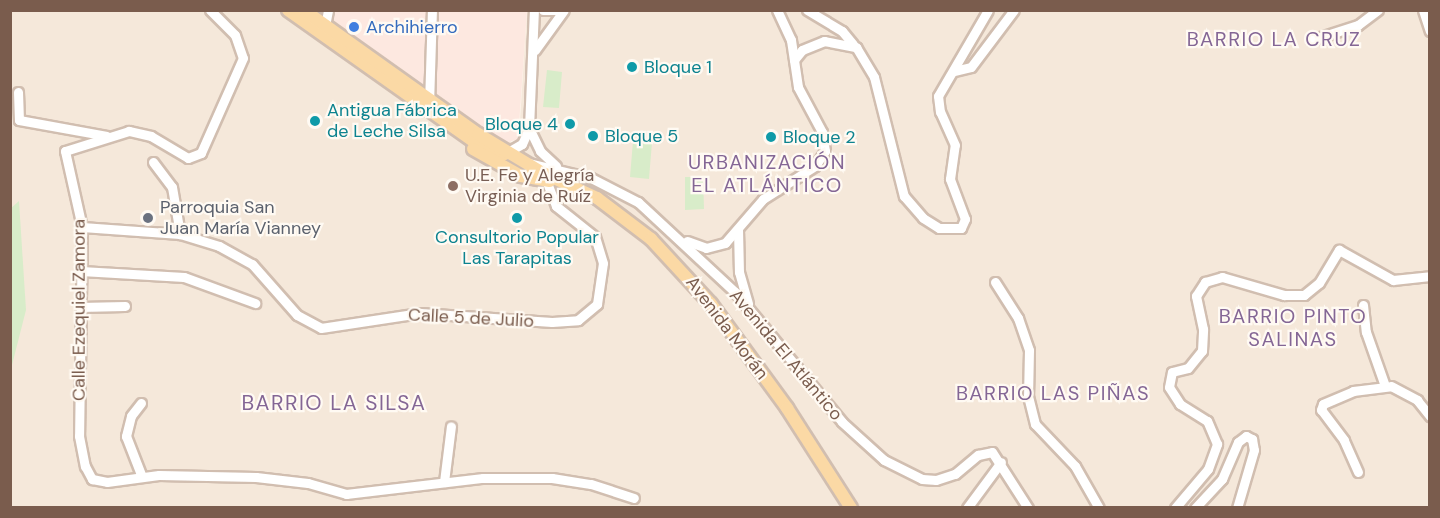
<!DOCTYPE html>
<meta charset="utf-8">
<style>
body{margin:0}
#map{position:relative;width:1440px;height:518px;overflow:hidden;background:#fdf6ec;font-family:"DM Sans",sans-serif}
div>[style]{position:absolute}
.residential>*{inset:0;background:#f5e8da}
.commercial>*{inset:0;background:#fde8e0}
.green>*{inset:0;background:#d8ecc9}
.roads{filter:drop-shadow(2px 0 #d1beb0) drop-shadow(-2px 0 #d1beb0) drop-shadow(0 2px #d1beb0) drop-shadow(0 -2px #d1beb0)}
.minor>*{height:9px;margin:-4.5px;padding:0 4.5px;transform-origin:4.5px;border-radius:4.5px;background:#fff}
.major>*{height:12px;margin:-6px;padding:0 6px;transform-origin:6px;border-radius:6px;background:#fbd9a5}
.dots>*{width:16px;height:16px;translate:-50% -50%;box-sizing:border-box;border:3px solid #fffaf3;border-radius:50%}
span{translate:-50% -50%;white-space:nowrap;text-align:center;line-height:1.15;-webkit-text-stroke:4.5px #fffaf3;paint-order:stroke}
.shop-label{font-size:18px;color:#366cbe}
.left{translate:0 -50%;text-align:left}
.culture-label{font-size:18px;color:#0d838f}
.right{translate:-100% -50%;text-align:right}
.education-label{font-size:18px;color:#785e54}
.worship-label{font-size:18px;color:#5b616d}
.street-label{font-size:18px;color:#7a5c4d}
.neighbourhood-label{font-size:20px;color:#846695;letter-spacing:1.5px}
.quarter-label{font-size:21px;color:#846695;letter-spacing:1.5px}
.frame{position:absolute;inset:0;border:12px solid #7a5c4d;pointer-events:none}
</style>
<div id="map">
<div class="residential">
<i style="clip-path:polygon(10px 11px,320px 11px,340px 30px,513px 143px,519px 136px,527px 11px,1429px 11px,1429px 507px,11px 507px)"></i>
</div>
<div class="commercial">
<i style="clip-path:polygon(320px 11px,527px 11px,518px 139px,506px 143px,455px 113px,340px 30px)"></i>
</div>
<div class="green">
<i style="clip-path:polygon(547px 70px,562px 72px,559px 108px,543px 107px)"></i>
<i style="clip-path:polygon(633px 141px,652px 142px,649px 179px,630px 177px)"></i>
<i style="clip-path:polygon(685px 177px,703px 177px,704px 209px,685px 210px)"></i>
<i style="clip-path:polygon(19px 201px,26px 310px,12px 365px,10px 209px)"></i>
</div>
<div class="roads">
<div class="minor">
<i style="left:210px;top:10px;width:35px;rotate:45deg"></i>
<i style="left:235px;top:35px;width:24px;rotate:71deg"></i>
<i style="left:243px;top:58px;width:104px;rotate:113.9deg"></i>
<i style="left:201px;top:153px;width:14px;rotate:159deg"></i>
<i style="left:188px;top:158px;width:43px;rotate:-149.3deg"></i>
<i style="left:151px;top:136px;width:23px;rotate:-167deg"></i>
<i style="left:129px;top:131px;width:67px;rotate:162.6deg"></i>
<i style="left:65px;top:151px;width:78px;rotate:77.4deg"></i>
<i style="left:82px;top:227px;width:209px;rotate:90.8deg"></i>
<i style="left:79px;top:436px;width:31px;rotate:79deg"></i>
<i style="left:85px;top:466px;width:15px;rotate:62deg"></i>
<i style="left:92px;top:479px;width:15px;rotate:11deg"></i>
<i style="left:107px;top:482px;width:52px;rotate:-7.7deg"></i>
<i style="left:159px;top:475px;width:97px;rotate:1.2deg"></i>
<i style="left:256px;top:477px;width:52px;rotate:6.6deg"></i>
<i style="left:308px;top:483px;width:40px;rotate:16deg"></i>
<i style="left:346px;top:494px;width:138px;rotate:-6.7deg"></i>
<i style="left:483px;top:478px;width:69px"></i>
<i style="left:552px;top:478px;width:39px;rotate:9deg"></i>
<i style="left:591px;top:484px;width:45px;rotate:18deg"></i>
<i style="left:543px;top:10px;width:17px"></i>
<i style="left:807px;top:10px;width:41px;rotate:31deg"></i>
<i style="left:842px;top:31px;width:17px;rotate:50deg"></i>
<i style="left:1423px;top:10px;width:22px;rotate:72deg"></i>
<i style="left:324px;top:31px;width:21px;rotate:-79deg"></i>
<i style="left:1311px;top:40px;width:49px;rotate:-17.7deg"></i>
<i style="left:1358px;top:25px;width:25px;rotate:-37deg"></i>
<i style="left:535px;top:50px;width:49px;rotate:-54.1deg"></i>
<i style="left:794px;top:60px;width:13px;rotate:-51deg"></i>
<i style="left:802px;top:50px;width:24px;rotate:-22deg"></i>
<i style="left:824px;top:41px;width:33px;rotate:11deg"></i>
<i style="left:856px;top:47px;width:35px;rotate:59deg"></i>
<i style="left:874px;top:77px;width:123px;rotate:75.9deg"></i>
<i style="left:904px;top:196px;width:29px;rotate:49deg"></i>
<i style="left:923px;top:218px;width:19px;rotate:32deg"></i>
<i style="left:939px;top:228px;width:22px"></i>
<i style="left:961px;top:228px;width:10px;rotate:-66deg"></i>
<i style="left:965px;top:219px;width:43px;rotate:-110.6deg"></i>
<i style="left:950px;top:179px;width:34px;rotate:-82deg"></i>
<i style="left:955px;top:145px;width:36px;rotate:-114deg"></i>
<i style="left:940px;top:112px;width:16px;rotate:-97deg"></i>
<i style="left:938px;top:96px;width:99px;rotate:-59.8deg"></i>
<i style="left:954px;top:71px;width:17px;rotate:-13deg"></i>
<i style="left:971px;top:67px;width:71px;rotate:-53deg"></i>
<i style="left:18px;top:92px;width:28px;rotate:88deg"></i>
<i style="left:19px;top:120px;width:89px;rotate:10.3deg"></i>
<i style="left:429px;top:104px;width:94px;rotate:-88.2deg"></i>
<i style="left:529px;top:128px;width:25px;rotate:64deg"></i>
<i style="left:540px;top:151px;width:22px;rotate:43deg"></i>
<i style="left:508px;top:152px;width:16px;rotate:-30deg"></i>
<i style="left:522px;top:144px;width:17px;rotate:-66deg"></i>
<i style="left:529px;top:128px;width:118px;rotate:-87.6deg"></i>
<i style="left:153px;top:162px;width:31px;rotate:53deg"></i>
<i style="left:172px;top:187px;width:48px;rotate:80.3deg"></i>
<i style="left:529px;top:163px;width:64px;rotate:13.6deg"></i>
<i style="left:591px;top:178px;width:53px;rotate:27.1deg"></i>
<i style="left:638px;top:202px;width:132px;rotate:42.9deg"></i>
<i style="left:735px;top:292px;width:168px;rotate:50.5deg"></i>
<i style="left:842px;top:422px;width:57px;rotate:42.1deg"></i>
<i style="left:884px;top:460px;width:42px;rotate:26.6deg"></i>
<i style="left:922px;top:479px;width:14px;rotate:4deg"></i>
<i style="left:936px;top:480px;width:20px;rotate:-18deg"></i>
<i style="left:955px;top:474px;width:30px;rotate:-40deg"></i>
<i style="left:978px;top:455px;width:14px;rotate:-12deg"></i>
<i style="left:992px;top:452px;width:67px;rotate:57.3deg"></i>
<i style="left:82px;top:227px;width:98px;rotate:4.1deg"></i>
<i style="left:180px;top:234px;width:41px;rotate:17.1deg"></i>
<i style="left:219px;top:246px;width:38px;rotate:29deg"></i>
<i style="left:252px;top:264px;width:68px;rotate:48.6deg"></i>
<i style="left:297px;top:315px;width:27px;rotate:28deg"></i>
<i style="left:321px;top:328px;width:100px;rotate:-8.6deg"></i>
<i style="left:420px;top:313px;width:132px;rotate:3.9deg"></i>
<i style="left:552px;top:322px;width:26px;rotate:-4deg"></i>
<i style="left:578px;top:320px;width:25px;rotate:-40deg"></i>
<i style="left:597px;top:304px;width:41px;rotate:-81.7deg"></i>
<i style="left:603px;top:263px;width:27px;rotate:-107deg"></i>
<i style="left:595px;top:237px;width:50px;rotate:-141.5deg"></i>
<i style="left:556px;top:206px;width:28px;rotate:-111deg"></i>
<i style="left:738px;top:229px;width:43px;rotate:88.7deg"></i>
<i style="left:739px;top:272px;width:33px;rotate:74deg"></i>
<i style="left:687px;top:241px;width:20px;rotate:20deg"></i>
<i style="left:706px;top:248px;width:20px;rotate:-15deg"></i>
<i style="left:725px;top:243px;width:58px;rotate:-49.2deg"></i>
<i style="left:763px;top:199px;width:62px;rotate:-32.4deg"></i>
<i style="left:815px;top:166px;width:18px;rotate:-56deg"></i>
<i style="left:825px;top:151px;width:19px;rotate:-99deg"></i>
<i style="left:822px;top:132px;width:51px;rotate:-118.1deg"></i>
<i style="left:798px;top:87px;width:48px;rotate:-98.5deg"></i>
<i style="left:791px;top:40px;width:33px;rotate:-115deg"></i>
<i style="left:81px;top:271px;width:103px;rotate:3.3deg"></i>
<i style="left:184px;top:277px;width:76px;rotate:20.1deg"></i>
<i style="left:995px;top:282px;width:43px;rotate:57.4deg"></i>
<i style="left:1018px;top:318px;width:34px;rotate:71deg"></i>
<i style="left:1029px;top:350px;width:46px;rotate:91.2deg"></i>
<i style="left:1028px;top:396px;width:29px;rotate:76deg"></i>
<i style="left:1035px;top:424px;width:58px;rotate:46.4deg"></i>
<i style="left:1075px;top:466px;width:48px;rotate:60.3deg"></i>
<i style="left:1363px;top:305px;width:27px;rotate:84deg"></i>
<i style="left:1366px;top:332px;width:57px;rotate:70.6deg"></i>
<i style="left:80px;top:307px;width:45px;rotate:-1.3deg"></i>
<i style="left:141px;top:403px;width:16px;rotate:128deg"></i>
<i style="left:131px;top:416px;width:21px;rotate:104deg"></i>
<i style="left:126px;top:436px;width:44px;rotate:68.7deg"></i>
<i style="left:1358px;top:472px;width:35px;rotate:-114deg"></i>
<i style="left:1344px;top:440px;width:38px;rotate:-127deg"></i>
<i style="left:1321px;top:410px;width:6px;rotate:-72deg"></i>
<i style="left:1323px;top:404px;width:33px;rotate:-23deg"></i>
<i style="left:1353px;top:391px;width:38px;rotate:-7deg"></i>
<i style="left:1391px;top:386px;width:30px;rotate:28deg"></i>
<i style="left:1417px;top:400px;width:21px;rotate:51deg"></i>
<i style="left:444px;top:482px;width:56px;rotate:-82.9deg"></i>
<i style="left:967px;top:508px;width:57px;rotate:-53.5deg"></i>
<i style="left:1175px;top:508px;width:51px;rotate:-49.8deg"></i>
<i style="left:1208px;top:469px;width:27px;rotate:-70deg"></i>
<i style="left:1217px;top:444px;width:25px;rotate:-113deg"></i>
<i style="left:1207px;top:421px;width:32px;rotate:-148deg"></i>
<i style="left:1180px;top:404px;width:20px;rotate:-123deg"></i>
<i style="left:1169px;top:387px;width:15px;rotate:-79deg"></i>
<i style="left:1172px;top:372px;width:16px;rotate:-14deg"></i>
<i style="left:1188px;top:368px;width:22px;rotate:-51deg"></i>
<i style="left:1202px;top:351px;width:22px;rotate:-87deg"></i>
<i style="left:1203px;top:329px;width:34px;rotate:-102deg"></i>
<i style="left:1196px;top:296px;width:17px;rotate:-57deg"></i>
<i style="left:1205px;top:282px;width:18px;rotate:-16deg"></i>
<i style="left:1222px;top:277px;width:65px;rotate:16.2deg"></i>
<i style="left:1284px;top:295px;width:20px"></i>
<i style="left:1304px;top:295px;width:19px;rotate:-39deg"></i>
<i style="left:1319px;top:283px;width:39px;rotate:-59deg"></i>
<i style="left:1339px;top:250px;width:62px;rotate:29.1deg"></i>
<i style="left:1393px;top:280px;width:37px;rotate:-6deg"></i>
<i style="left:1195px;top:508px;width:40px;rotate:-47deg"></i>
<i style="left:1222px;top:479px;width:40px;rotate:-66.6deg"></i>
<i style="left:1238px;top:442px;width:10px;rotate:-37deg"></i>
<i style="left:1246px;top:436px;width:7px;rotate:27deg"></i>
<i style="left:1252px;top:439px;width:11px;rotate:80deg"></i>
<i style="left:1254px;top:450px;width:60px;rotate:106.3deg"></i>
</div>
<div class="major">
<i style="left:288px;top:10px;width:227px;rotate:35.3deg"></i>
<i style="left:473px;top:141px;width:34px;rotate:23deg"></i>
<i style="left:304px;top:10px;width:214px;rotate:35.5deg"></i>
<i style="left:478px;top:134px;width:74px;rotate:31.1deg"></i>
<i style="left:541px;top:172px;width:62px;rotate:24.9deg"></i>
<i style="left:597px;top:198px;width:68px;rotate:37.2deg"></i>
<i style="left:651px;top:239px;width:88px;rotate:47.3deg"></i>
<i style="left:711px;top:304px;width:129px;rotate:53.8deg"></i>
<i style="left:787px;top:408px;width:119px;rotate:57.4deg"></i>
<i style="left:473px;top:149px;width:55px;rotate:29.4deg"></i>
<i style="left:521px;top:176px;width:29px;rotate:10deg"></i>
</div>
</div>
<div class="dots">
<i style="left:354px;top:27px;background:#3f7fe0"></i>
<i style="left:632px;top:67px;background:#0f9aa8"></i>
<i style="left:315px;top:121px;background:#0f9aa8"></i>
<i style="left:570px;top:124px;background:#0f9aa8"></i>
<i style="left:593px;top:136px;background:#0f9aa8"></i>
<i style="left:771px;top:137px;background:#0f9aa8"></i>
<i style="left:453px;top:186px;background:#8d6e63"></i>
<i style="left:148px;top:218px;background:#6b7280"></i>
<i style="left:517px;top:218px;background:#0f9aa8"></i>
</div>
<div class="shop-label">
<span class="left" style="left:366px;top:27px">Archihierro</span>
</div>
<div class="culture-label">
<span class="left" style="left:644px;top:67px">Bloque 1</span>
<span class="left" style="left:327px;top:121px">Antigua Fábrica<br>de Leche Silsa</span>
<span class="right" style="left:558px;top:124px">Bloque 4</span>
<span class="left" style="left:605px;top:136px">Bloque 5</span>
<span class="left" style="left:783px;top:137px">Bloque 2</span>
<span style="left:517px;top:248px">Consultorio Popular<br>Las Tarapitas</span>
</div>
<div class="education-label">
<span class="left" style="left:465px;top:186px">U.E. Fe y Alegría<br>Virginia de Ruíz</span>
</div>
<div class="worship-label">
<span class="left" style="left:160px;top:218px">Parroquia San<br>Juan María Vianney</span>
</div>
<div class="street-label">
<span style="left:79px;top:310px;rotate:-90deg">Calle Ezequiel Zamora</span>
<span style="left:471px;top:318px;rotate:3deg">Calle 5 de Julio</span>
<span style="left:727px;top:328px;rotate:53deg">Avenida Morán</span>
<span style="left:786px;top:355px;rotate:50deg">Avenida El Atlántico</span>
</div>
<div class="neighbourhood-label">
<span style="left:1274px;top:39px">BARRIO LA CRUZ</span>
<span style="left:767px;top:174px">URBANIZACIÓN<br>EL ATLÁNTICO</span>
<span style="left:1293px;top:328px">BARRIO PINTO<br>SALINAS</span>
<span style="left:1053px;top:393px">BARRIO LAS PIÑAS</span>
</div>
<div class="quarter-label">
<span style="left:334px;top:403px">BARRIO LA SILSA</span>
</div>
<div class="frame"></div>
</div>
